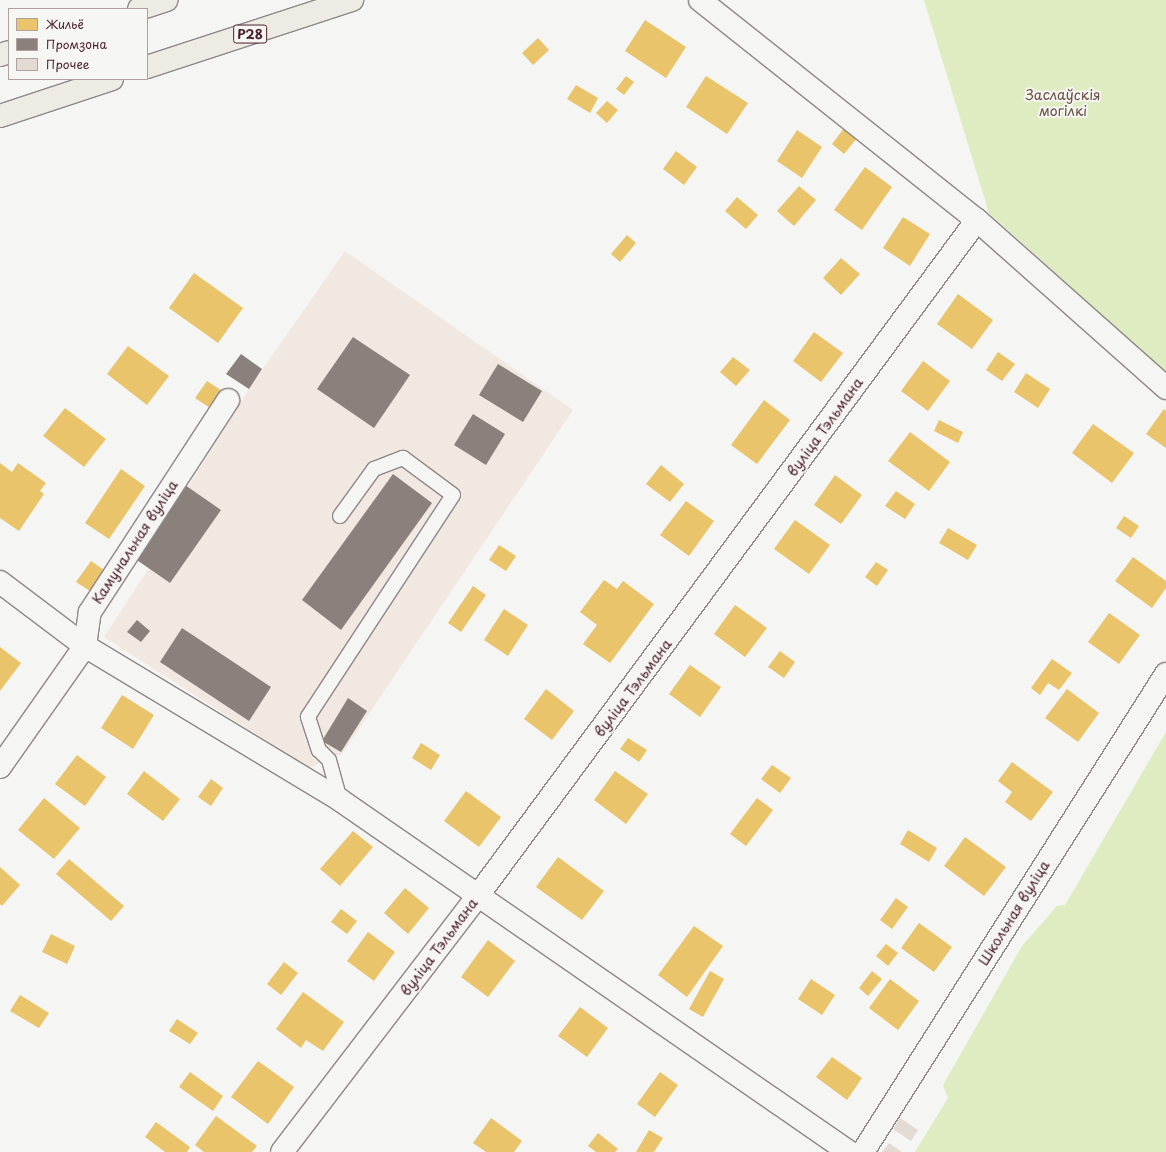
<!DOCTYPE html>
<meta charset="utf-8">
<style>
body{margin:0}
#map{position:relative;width:1166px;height:1152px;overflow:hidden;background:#f5f5f3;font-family:"Playpen Sans",sans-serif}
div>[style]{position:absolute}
.built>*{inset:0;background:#f1e8e1}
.green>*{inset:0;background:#dfebc0}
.homes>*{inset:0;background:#e9c46a}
.industry>*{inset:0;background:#8a817c}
.building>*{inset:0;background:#e3dad4}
.roads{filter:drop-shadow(1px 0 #8f8788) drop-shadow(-1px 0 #8f8788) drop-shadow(0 1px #8f8788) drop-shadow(0 -1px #8f8788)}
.service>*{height:14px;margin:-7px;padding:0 7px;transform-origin:7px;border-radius:7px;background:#f5f5f3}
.minor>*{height:22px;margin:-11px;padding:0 11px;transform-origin:11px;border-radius:11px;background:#f5f5f3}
.trunk>*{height:22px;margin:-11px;padding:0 11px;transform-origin:11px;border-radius:11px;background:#eeebe4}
span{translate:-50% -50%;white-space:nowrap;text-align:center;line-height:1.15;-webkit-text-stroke:4px #f6f6f2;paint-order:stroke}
.shield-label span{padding:1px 3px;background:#f6f6f2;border:1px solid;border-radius:3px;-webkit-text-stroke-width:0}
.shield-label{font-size:13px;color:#4a1f2b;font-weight:700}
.park-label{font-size:14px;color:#6b5046}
.street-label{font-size:14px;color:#4a1f2b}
.legend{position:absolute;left:8px;top:8px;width:140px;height:72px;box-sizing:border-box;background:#f6f6f2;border:1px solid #b1a0a2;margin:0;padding:5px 7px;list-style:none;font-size:12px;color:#4a1f2b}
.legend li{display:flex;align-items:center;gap:8px;height:20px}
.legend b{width:20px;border:1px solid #b1a0a2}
</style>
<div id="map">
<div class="built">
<i style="clip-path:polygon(345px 251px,573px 410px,342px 754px,309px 768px,104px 637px,149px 568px,188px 487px,249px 389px)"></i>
</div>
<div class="green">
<i style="clip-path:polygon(924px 0,1166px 0,1166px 373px,989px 213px)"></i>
<i style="clip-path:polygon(1166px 732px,1166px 1152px,915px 1152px,948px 1098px,943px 1085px,1022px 946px,1057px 906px,1065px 905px)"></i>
</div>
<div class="homes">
<i style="clip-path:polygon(645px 20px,686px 47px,666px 78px,625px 51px)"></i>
<i style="clip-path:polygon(538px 38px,549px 50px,533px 65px,522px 53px)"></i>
<i style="clip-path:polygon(626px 76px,634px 82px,624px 95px,616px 89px)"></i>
<i style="clip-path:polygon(706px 76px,748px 103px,727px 134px,686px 107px)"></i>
<i style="clip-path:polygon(576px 85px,598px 98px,590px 113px,567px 99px)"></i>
<i style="clip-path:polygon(607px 101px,618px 110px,607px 123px,596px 113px)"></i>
<i style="clip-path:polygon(845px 127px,858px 137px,844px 154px,832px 144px)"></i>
<i style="clip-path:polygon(797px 130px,822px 147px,802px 178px,777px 161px)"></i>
<i style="clip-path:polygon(676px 151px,697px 167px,684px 185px,663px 169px)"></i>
<i style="clip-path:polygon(865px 167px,892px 187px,862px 230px,834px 210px)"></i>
<i style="clip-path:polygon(799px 186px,816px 200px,794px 226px,777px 211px)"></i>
<i style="clip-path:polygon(737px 197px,758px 215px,746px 229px,725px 211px)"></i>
<i style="clip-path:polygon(903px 217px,930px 234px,910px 266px,883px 248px)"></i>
<i style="clip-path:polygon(627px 235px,636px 243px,620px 262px,611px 254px)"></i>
<i style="clip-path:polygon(841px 258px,860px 274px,841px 295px,823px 278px)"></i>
<i style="clip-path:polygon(194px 273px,243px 308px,218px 343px,169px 308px)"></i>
<i style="clip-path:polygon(958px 294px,993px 320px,972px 349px,937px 324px)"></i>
<i style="clip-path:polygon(814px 332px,843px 353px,821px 382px,793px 361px)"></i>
<i style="clip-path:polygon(128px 346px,169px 376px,147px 405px,107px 374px)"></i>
<i style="clip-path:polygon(998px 352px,1015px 364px,1002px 381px,986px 370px)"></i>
<i style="clip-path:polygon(733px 357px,750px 370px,736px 386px,720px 372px)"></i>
<i style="clip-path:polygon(923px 361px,950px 381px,928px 411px,901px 391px)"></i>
<i style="clip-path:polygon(1026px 373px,1050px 389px,1038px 408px,1014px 392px)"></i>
<i style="clip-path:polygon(207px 381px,222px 391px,210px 408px,195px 398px)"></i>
<i style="clip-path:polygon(764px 400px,790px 420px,757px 464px,731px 445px)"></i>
<i style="clip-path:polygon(65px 408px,106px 439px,84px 467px,43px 436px)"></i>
<i style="clip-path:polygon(1164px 409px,1166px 411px,1166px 448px,1146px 434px)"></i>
<i style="clip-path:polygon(939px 420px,963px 432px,958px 443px,934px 431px)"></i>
<i style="clip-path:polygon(1093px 424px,1134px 453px,1112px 483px,1072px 453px)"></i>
<i style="clip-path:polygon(910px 432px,950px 462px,929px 491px,888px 461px)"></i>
<i style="clip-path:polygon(0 463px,12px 472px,18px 463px,46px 483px,40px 491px,44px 494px,19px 531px,0 518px)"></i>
<i style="clip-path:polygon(661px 465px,684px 484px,670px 502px,646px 484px)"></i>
<i style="clip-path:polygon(121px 469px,145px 486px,109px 539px,85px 523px)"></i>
<i style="clip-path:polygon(835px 475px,862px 495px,841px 524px,814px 505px)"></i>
<i style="clip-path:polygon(896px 491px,915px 504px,905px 519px,885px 506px)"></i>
<i style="clip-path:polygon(686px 501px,714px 521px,689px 556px,660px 535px)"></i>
<i style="clip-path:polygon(1124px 516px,1139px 526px,1131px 538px,1116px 528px)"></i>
<i style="clip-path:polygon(795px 520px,830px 545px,809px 574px,774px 549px)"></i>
<i style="clip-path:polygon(948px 528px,977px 545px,968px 560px,939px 543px)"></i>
<i style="clip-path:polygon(499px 545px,516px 556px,506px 571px,489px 560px)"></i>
<i style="clip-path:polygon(1133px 557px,1166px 581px,1166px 588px,1152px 608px,1115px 581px)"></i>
<i style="clip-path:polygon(91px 561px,104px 570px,90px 591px,76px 582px)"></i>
<i style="clip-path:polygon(876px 562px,888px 570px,877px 586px,865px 577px)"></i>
<i style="clip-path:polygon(604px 580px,617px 589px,623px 581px,654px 604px,610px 663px,583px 644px,597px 625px,580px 612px)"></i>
<i style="clip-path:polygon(473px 586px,486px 595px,461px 632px,448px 623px)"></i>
<i style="clip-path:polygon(735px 605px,767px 628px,745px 657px,714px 634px)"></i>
<i style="clip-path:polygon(504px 609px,528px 625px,508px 656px,484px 640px)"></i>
<i style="clip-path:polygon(1109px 613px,1140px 635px,1119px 664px,1088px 642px)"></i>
<i style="clip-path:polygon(0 647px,21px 663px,0 691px)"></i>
<i style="clip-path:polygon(780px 651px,795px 662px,784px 678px,768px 667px)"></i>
<i style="clip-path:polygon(1052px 659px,1072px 673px,1059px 690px,1048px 683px,1040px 695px,1031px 688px)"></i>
<i style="clip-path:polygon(690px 665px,721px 687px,700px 717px,669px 694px)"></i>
<i style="clip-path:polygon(546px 689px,574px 711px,552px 740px,524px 719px)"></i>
<i style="clip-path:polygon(1067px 689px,1099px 713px,1078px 742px,1045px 718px)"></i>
<i style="clip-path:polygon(122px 695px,154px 715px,133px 749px,101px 728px)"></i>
<i style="clip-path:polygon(628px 738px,647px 750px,639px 762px,620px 749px)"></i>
<i style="clip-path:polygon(421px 743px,440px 755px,431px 770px,412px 758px)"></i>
<i style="clip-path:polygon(77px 755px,106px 777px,85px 806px,55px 784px)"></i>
<i style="clip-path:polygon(1012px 762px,1053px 792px,1031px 821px,1005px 802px,1012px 792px,998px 781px)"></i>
<i style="clip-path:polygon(772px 765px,791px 778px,780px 793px,761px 779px)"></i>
<i style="clip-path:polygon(144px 771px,180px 799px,163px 821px,127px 794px)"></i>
<i style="clip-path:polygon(615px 771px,648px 794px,626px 824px,594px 800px)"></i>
<i style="clip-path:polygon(211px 779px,223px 788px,211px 806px,198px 797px)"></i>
<i style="clip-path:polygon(466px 791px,501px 817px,479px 847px,444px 821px)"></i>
<i style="clip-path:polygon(44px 798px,80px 828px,54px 859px,18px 830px)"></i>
<i style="clip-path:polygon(757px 798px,773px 810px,746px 846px,730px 834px)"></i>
<i style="clip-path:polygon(908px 830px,937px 848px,929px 862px,900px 844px)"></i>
<i style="clip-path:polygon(353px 831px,373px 847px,340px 886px,320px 869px)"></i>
<i style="clip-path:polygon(965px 837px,1006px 867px,984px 896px,944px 866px)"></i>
<i style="clip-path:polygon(558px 857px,604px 891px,582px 920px,536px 887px)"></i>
<i style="clip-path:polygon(69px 859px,124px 906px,111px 921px,56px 874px)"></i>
<i style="clip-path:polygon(0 867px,20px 885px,2px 906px,0 904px)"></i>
<i style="clip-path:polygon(405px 888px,429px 908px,408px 934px,384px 913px)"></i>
<i style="clip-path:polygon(896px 898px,908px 907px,892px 929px,880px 920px)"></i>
<i style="clip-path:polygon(341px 909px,357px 921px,347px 934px,331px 922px)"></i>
<i style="clip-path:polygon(919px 923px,952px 947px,934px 972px,901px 948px)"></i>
<i style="clip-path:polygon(694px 926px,723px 946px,687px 997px,658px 975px)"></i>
<i style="clip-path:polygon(368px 932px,395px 952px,374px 981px,347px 961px)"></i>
<i style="clip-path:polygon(51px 934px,75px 946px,67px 964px,42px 952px)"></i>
<i style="clip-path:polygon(488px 940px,515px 961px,488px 997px,461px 977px)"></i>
<i style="clip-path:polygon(886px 944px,898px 953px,888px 966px,876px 956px)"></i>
<i style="clip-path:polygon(284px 962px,298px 973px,281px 995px,267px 984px)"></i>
<i style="clip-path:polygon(710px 971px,724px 979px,703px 1017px,689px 1009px)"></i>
<i style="clip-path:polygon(872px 971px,882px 979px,868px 996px,859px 988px)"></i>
<i style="clip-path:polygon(811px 979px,835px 995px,822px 1015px,798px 999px)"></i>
<i style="clip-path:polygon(890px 979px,919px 1001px,898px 1030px,869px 1008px)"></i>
<i style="clip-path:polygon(303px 992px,344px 1022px,323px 1051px,306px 1040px,301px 1048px,276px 1029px)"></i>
<i style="clip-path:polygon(20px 995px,49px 1013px,39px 1028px,10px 1011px)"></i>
<i style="clip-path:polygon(580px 1007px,608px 1028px,587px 1057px,558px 1036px)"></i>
<i style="clip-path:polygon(177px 1019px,198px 1033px,190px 1044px,169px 1031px)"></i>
<i style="clip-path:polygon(832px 1057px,862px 1078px,847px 1100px,816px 1077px)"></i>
<i style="clip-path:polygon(258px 1061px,294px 1087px,268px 1124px,231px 1097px)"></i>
<i style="clip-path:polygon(190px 1072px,223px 1096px,213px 1111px,179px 1087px)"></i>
<i style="clip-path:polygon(660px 1072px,678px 1085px,655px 1117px,637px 1104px)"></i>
<i style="clip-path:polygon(216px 1116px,257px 1146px,252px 1152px,204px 1152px,195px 1145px)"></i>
<i style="clip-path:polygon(491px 1118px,522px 1141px,514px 1152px,486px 1152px,473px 1143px)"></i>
<i style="clip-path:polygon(156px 1122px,190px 1147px,187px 1152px,165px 1152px,145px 1137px)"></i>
<i style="clip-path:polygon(649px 1130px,663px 1138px,654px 1152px,636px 1152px)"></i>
<i style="clip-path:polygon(598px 1133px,618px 1149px,615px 1152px,596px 1152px,588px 1146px)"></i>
</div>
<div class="industry">
<i style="clip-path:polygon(353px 337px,410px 375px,374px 428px,317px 389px)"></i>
<i style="clip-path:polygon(241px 354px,262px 369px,249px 389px,226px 374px)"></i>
<i style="clip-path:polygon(498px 364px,542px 391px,523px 422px,479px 395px)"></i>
<i style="clip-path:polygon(473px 414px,505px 434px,486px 465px,454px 445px)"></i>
<i style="clip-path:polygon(393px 474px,432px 503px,341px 630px,302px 600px)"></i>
<i style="clip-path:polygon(185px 485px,221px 510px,170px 583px,134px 558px)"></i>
<i style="clip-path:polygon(137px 620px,150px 631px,141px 642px,127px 632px)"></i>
<i style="clip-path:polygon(182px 628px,271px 687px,249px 721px,160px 662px)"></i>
<i style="clip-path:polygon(348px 698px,367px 711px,341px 752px,322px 741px)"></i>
</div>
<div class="building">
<i style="clip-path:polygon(900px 1118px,918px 1130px,911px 1141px,893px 1129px)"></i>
<i style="clip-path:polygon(889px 1143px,902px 1152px,882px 1152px)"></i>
</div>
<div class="roads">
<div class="service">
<i style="left:340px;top:516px;width:58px;rotate:-54.1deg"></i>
<i style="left:374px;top:469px;width:31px;rotate:-21deg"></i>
<i style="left:403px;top:458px;width:62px;rotate:36.5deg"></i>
<i style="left:453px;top:495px;width:265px;rotate:123.2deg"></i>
<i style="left:308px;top:717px;width:35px;rotate:72deg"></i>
<i style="left:319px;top:750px;width:14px;rotate:45deg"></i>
<i style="left:329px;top:760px;width:41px;rotate:74.6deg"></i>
</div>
<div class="minor">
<i style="left:700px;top:0;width:354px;rotate:38.5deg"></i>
<i style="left:977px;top:220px;width:253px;rotate:41.6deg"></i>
<i style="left:0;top:582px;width:106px;rotate:37deg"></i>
<i style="left:85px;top:646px;width:298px;rotate:31.1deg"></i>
<i style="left:340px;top:800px;width:619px;rotate:34.67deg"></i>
<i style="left:0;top:767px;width:148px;rotate:-54.9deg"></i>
<i style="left:85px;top:646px;width:34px;rotate:-82deg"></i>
<i style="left:90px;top:612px;width:253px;rotate:-56.9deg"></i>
<i style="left:282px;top:1152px;width:325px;rotate:-52.6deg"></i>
<i style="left:479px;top:894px;width:838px;rotate:-53.54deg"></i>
<i style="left:863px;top:1152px;width:566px;rotate:-57.63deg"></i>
</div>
<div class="trunk">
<i style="left:139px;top:9px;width:29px;rotate:-18deg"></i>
<i style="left:0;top:55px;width:9px;rotate:-18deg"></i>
<i style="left:147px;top:67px;width:216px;rotate:-18.1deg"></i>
<i style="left:0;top:116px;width:118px;rotate:-18.3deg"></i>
</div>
</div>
<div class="shield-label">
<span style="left:250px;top:34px">Р28</span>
</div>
<div class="park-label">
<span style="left:1063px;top:103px">Заслаўскія<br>могілкі</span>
</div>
<div class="street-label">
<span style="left:825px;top:427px;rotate:-54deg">вуліца Тэльмана</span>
<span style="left:135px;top:542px;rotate:-57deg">Камунальная вуліца</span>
<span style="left:633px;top:688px;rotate:-53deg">вуліца Тэльмана</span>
<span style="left:1014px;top:913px;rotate:-58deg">Школьная вуліца</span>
<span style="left:439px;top:947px;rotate:-53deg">вуліца Тэльмана</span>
</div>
<ul class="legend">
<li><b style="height:11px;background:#e9c46a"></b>Жильё</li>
<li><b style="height:11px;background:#8a817c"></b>Промзона</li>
<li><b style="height:11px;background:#e3dad4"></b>Прочее</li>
</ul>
</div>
